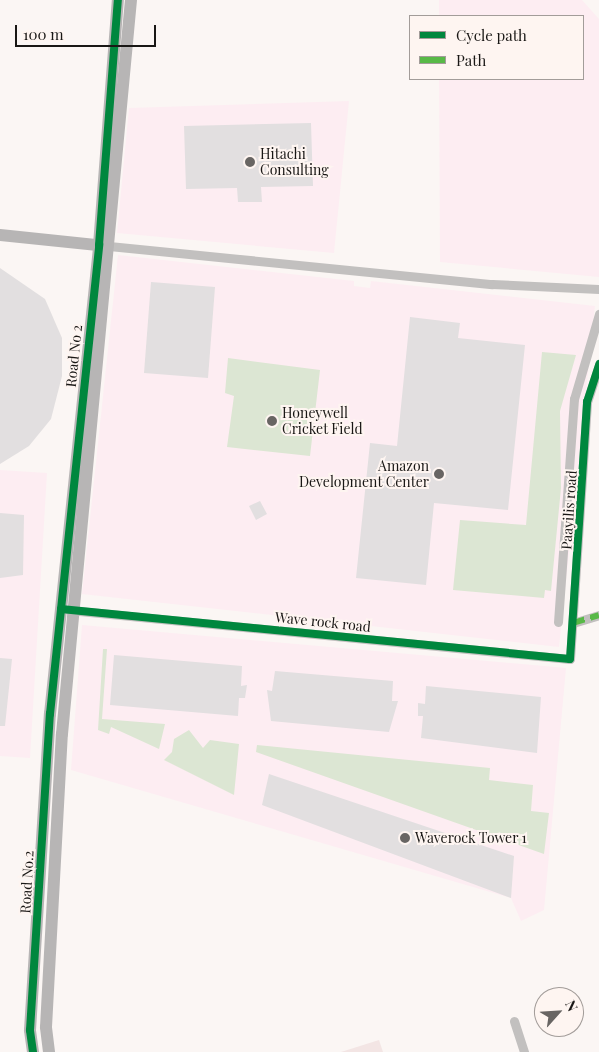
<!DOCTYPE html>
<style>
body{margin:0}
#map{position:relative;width:599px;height:1052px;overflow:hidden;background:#fbf6f4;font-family:"Playfair Display",serif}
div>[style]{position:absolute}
.commercial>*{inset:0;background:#fdedf2}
.education>*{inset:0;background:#f3e5e4}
.green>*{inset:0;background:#dce6d3}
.building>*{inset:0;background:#e2dfe0}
.street>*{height:9px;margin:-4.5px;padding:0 4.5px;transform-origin:4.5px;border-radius:4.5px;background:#c2c0bf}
.secondary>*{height:12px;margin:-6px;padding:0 6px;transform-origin:6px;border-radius:6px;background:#b7b5b5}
.quiet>*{height:6px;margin-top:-3px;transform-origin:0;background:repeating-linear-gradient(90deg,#58b947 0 12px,transparent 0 18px)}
.cycleway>*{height:8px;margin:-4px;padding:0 4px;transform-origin:4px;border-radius:4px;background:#00873e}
.dots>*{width:14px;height:14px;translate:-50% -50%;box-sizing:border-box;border:2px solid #fef5f1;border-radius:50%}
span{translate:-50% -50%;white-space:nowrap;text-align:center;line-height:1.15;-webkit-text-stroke:4px #fef5f1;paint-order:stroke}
.poi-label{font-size:14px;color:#191715}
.left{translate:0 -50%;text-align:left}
.right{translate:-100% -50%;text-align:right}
.street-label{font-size:14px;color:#191715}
.legend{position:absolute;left:409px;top:15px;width:175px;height:65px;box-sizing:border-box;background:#fef5f1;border:1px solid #a29c99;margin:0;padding:6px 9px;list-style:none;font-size:15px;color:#191715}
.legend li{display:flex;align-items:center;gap:10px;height:25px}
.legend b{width:25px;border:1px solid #a29c99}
.north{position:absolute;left:534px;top:987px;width:50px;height:50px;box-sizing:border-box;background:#fef5f1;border:1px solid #a29c99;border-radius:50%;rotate:64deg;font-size:14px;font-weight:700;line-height:20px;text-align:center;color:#191715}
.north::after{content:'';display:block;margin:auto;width:18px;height:22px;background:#686563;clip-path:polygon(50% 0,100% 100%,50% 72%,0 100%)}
.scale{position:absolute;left:15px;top:25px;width:141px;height:22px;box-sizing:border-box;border:2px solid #191715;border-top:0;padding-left:6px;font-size:15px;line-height:18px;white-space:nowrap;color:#191715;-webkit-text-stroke:4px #fef5f1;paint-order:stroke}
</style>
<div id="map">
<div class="commercial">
<i style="clip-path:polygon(439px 0,582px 0,599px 19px,599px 277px,440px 262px,439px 79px,583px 79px,583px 16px,439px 16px)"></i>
<i style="clip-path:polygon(349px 101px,334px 253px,117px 233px,129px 108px)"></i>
<i style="clip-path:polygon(118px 255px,354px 281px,354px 286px,370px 288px,371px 281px,595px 306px,559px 647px,82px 594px)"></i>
<i style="clip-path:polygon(0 470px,47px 473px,30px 758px,0 756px)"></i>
<i style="clip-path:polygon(82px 625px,566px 668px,544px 910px,521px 921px,511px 898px,71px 770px)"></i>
</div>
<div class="education">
<i style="clip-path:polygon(379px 1040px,383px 1052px,341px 1052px)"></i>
</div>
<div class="green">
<i style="clip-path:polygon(542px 352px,576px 355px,560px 411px,561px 488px,551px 591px,545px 590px,544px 598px,453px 590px,460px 520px,526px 525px)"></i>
<i style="clip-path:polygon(228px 358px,320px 370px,310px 456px,227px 447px,234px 396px,225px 393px)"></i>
<i style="clip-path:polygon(103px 649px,107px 649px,102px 719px,165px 724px,159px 749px,111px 727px,109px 734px,98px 730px)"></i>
<i style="clip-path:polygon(189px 730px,203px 748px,210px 740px,239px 744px,234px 795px,164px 760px,172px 752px,174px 739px)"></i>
<i style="clip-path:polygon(257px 745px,490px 768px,489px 780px,533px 785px,531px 811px,549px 813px,544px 854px,256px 752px)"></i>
</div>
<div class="building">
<i style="clip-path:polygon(311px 123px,313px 186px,261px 187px,262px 202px,238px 202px,237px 188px,186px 189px,184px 126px)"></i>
<i style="clip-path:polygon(0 268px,45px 299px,62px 338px,62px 376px,51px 419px,29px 446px,0 464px)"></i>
<i style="clip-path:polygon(151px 282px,215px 287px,208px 378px,144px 373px)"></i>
<i style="clip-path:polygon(410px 317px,460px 323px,458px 338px,525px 345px,508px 510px,434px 503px,426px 585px,356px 578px,370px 443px,397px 446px)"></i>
<i style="clip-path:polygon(260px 501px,267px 514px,256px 520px,249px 506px)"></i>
<i style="clip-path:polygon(0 513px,24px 515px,23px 575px,0 578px)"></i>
<i style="clip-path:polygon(114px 655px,242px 666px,241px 686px,247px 685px,245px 698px,239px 698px,238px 716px,110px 705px)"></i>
<i style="clip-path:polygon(0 658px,12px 659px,5px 726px,0 726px)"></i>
<i style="clip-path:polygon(275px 671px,393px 681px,392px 701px,398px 701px,389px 732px,271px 721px,267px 690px,272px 691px)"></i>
<i style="clip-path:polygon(426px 686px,541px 697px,537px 753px,421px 738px,423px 716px,418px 716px,418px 703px,425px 704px)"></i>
<i style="clip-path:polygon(269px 774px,514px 856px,511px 898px,262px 805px)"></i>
</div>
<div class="street">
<i style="left:109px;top:246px;width:385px;rotate:5.7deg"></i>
<i style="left:492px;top:284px;width:107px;rotate:2.7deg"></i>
<i style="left:69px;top:610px;width:503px;rotate:5.59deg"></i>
<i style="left:570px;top:659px;width:258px;rotate:-86.2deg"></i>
<i style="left:587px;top:402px;width:40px;rotate:-72deg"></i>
<i style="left:558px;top:622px;width:224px;rotate:-85.9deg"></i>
<i style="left:574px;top:399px;width:89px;rotate:-73.6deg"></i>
<i style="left:573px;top:623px;width:27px;rotate:-17deg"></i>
<i style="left:514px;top:1021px;width:33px;rotate:72deg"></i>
</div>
<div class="secondary">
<i style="left:0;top:235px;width:108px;rotate:5.9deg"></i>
<i style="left:33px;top:1052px;width:22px;rotate:-98deg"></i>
<i style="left:30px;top:1030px;width:317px;rotate:-86.4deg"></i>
<i style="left:50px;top:714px;width:472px;rotate:-84deg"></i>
<i style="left:99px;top:245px;width:246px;rotate:-85.6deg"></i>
<i style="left:49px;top:1052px;width:25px;rotate:-97deg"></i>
<i style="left:46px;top:1027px;width:293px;rotate:-86.9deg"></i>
<i style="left:62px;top:734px;width:737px;rotate:-84.63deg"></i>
</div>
<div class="quiet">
<i style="left:573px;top:623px;width:27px;rotate:-17deg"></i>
</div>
<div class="cycleway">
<i style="left:61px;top:609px;width:511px;rotate:5.61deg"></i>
<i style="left:570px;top:659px;width:258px;rotate:-86.2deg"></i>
<i style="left:587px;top:402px;width:40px;rotate:-72deg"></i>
<i style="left:33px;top:1052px;width:22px;rotate:-98deg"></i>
<i style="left:30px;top:1030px;width:317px;rotate:-86.4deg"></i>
<i style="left:50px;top:714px;width:472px;rotate:-84deg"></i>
<i style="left:99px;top:245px;width:246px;rotate:-85.6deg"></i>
</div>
<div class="dots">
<i style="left:250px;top:162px;background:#686563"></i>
<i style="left:272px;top:421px;background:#686563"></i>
<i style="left:439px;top:474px;background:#686563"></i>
<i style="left:405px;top:838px;background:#686563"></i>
</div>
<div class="poi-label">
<span class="left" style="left:260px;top:162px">Hitachi<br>Consulting</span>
<span class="left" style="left:282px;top:421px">Honeywell<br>Cricket Field</span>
<span class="right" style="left:429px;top:474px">Amazon<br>Development Center</span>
<span class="left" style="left:415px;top:838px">Waverock Tower 1</span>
</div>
<div class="street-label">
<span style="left:74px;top:356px;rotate:-84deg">Road No 2</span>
<span style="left:569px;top:510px;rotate:-86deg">Paayilis road</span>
<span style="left:323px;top:622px;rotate:6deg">Wave rock road</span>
<span style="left:27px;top:882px;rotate:-87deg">Road No.2</span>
</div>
<ul class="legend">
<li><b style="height:6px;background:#00873e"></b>Cycle path</li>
<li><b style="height:6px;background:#58b947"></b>Path</li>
</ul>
<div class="north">N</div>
<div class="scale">100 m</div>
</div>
